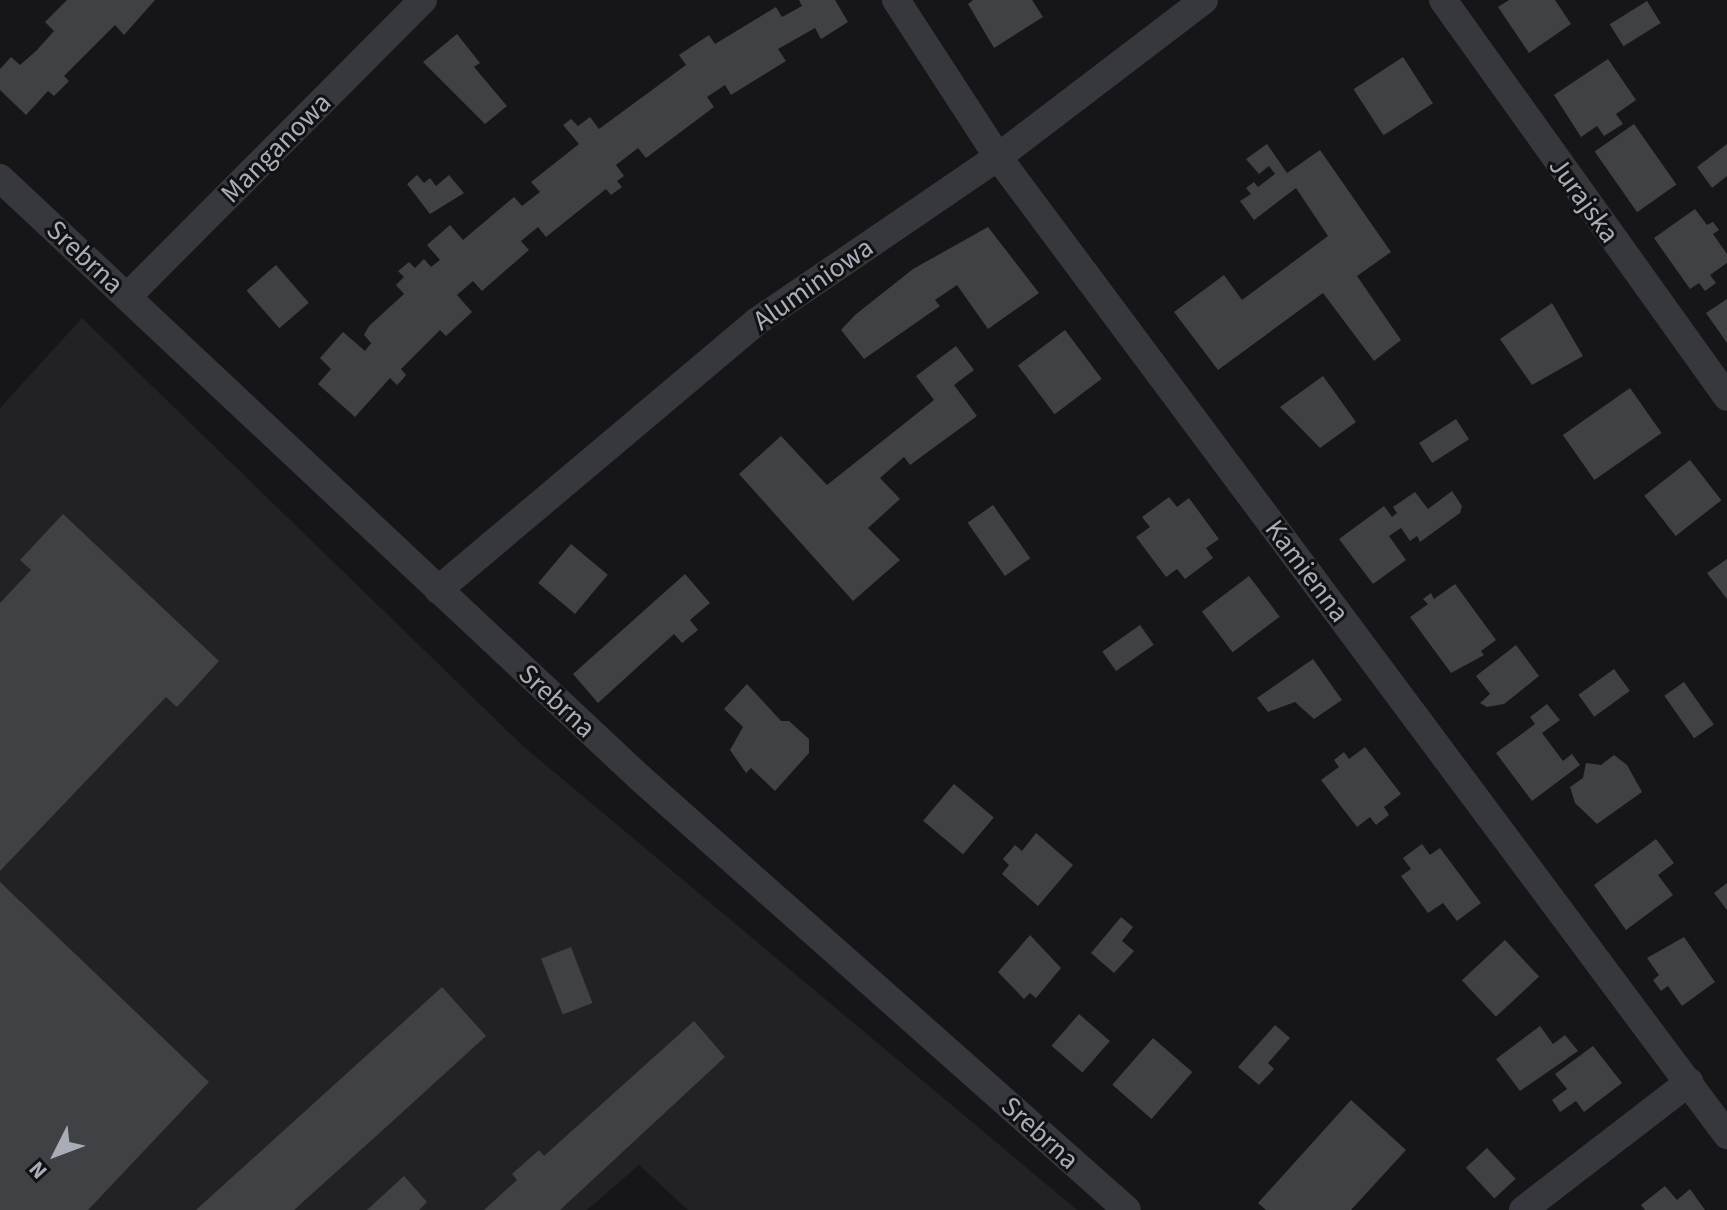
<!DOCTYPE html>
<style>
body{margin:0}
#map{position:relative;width:1727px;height:1210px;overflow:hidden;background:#161618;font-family:"Source Sans 3",sans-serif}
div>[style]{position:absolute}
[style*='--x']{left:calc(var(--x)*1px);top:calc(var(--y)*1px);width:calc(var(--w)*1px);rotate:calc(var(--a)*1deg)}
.built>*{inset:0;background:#222225}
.building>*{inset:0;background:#404145;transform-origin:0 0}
.minor>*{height:28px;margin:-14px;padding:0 14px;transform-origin:14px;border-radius:14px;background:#37383d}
span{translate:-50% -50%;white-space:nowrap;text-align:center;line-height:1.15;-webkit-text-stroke:6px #111113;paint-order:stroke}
.street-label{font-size:28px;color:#a8adb8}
.north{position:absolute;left:16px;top:1114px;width:80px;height:80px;-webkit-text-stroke:6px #111113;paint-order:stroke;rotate:228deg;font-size:22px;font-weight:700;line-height:32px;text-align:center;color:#a8adb8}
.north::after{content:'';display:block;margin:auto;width:28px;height:36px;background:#a8adb8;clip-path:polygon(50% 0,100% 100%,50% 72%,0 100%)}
</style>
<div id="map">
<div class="built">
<i style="clip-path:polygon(82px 318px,523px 746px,1077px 1210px,688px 1210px,639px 1165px,587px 1210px,0 1210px,0 408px)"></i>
</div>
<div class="building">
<i style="clip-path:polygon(67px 0,155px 0,124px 35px,115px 25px,64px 76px,69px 81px,54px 96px,48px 91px,26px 115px,0 90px,0 69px,11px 57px,20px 65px,37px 50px,54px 31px,45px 22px)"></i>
<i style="clip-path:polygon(799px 0,835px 0,848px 22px,821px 39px,815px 28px,778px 49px,786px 61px,731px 95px,725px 85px,707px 97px,714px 107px,646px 158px,638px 148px,616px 165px,624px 176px,617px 181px,622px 187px,611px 195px,606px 189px,546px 237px,538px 227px,521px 241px,529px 250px,482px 291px,473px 281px,457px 295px,472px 312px,446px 336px,440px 330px,401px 369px,406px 375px,402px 380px,397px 385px,390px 378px,355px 417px,318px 384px,331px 369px,320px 358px,343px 332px,365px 351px,371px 343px,364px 335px,369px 326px,404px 294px,396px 285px,404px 277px,398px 271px,409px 262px,415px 268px,424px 259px,431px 267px,440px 260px,427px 245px,450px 225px,463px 240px,514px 197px,522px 206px,540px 192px,531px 182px,579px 144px,563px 125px,571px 119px,578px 126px,590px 117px,599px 129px,686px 65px,679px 55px,709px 35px,715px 44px,776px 7px,782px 17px,802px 6px)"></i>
<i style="clip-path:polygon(973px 0,1032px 0,1043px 17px,994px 48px,968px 4px)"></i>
<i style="clip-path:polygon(1509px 0,1555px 0,1571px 24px,1529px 53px,1498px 7px)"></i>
<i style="left:1647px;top:1px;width:26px;height:44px;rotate:58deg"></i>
<i style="clip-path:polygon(457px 34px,480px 63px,474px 67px,507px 106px,485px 124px,423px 62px)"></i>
<i style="left:1403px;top:57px;width:55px;height:59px;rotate:57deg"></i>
<i style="clip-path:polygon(1608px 59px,1636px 100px,1616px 114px,1623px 124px,1604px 136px,1597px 126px,1581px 137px,1554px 95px)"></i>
<i style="left:1634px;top:124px;width:74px;height:48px;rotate:55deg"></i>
<i style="clip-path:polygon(1267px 144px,1287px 173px,1320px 150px,1391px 252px,1357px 276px,1401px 340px,1374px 361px,1323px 293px,1218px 370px,1174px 312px,1224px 275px,1242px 300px,1328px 236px,1296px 188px,1254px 220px,1240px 201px,1251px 194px,1246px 188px,1254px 182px,1258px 187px,1275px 174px,1269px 166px,1259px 174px,1246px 159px)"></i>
<i style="clip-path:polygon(1727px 144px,1727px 176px,1712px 188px,1697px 167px)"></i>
<i style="clip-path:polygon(417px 175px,424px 183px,430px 178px,436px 186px,449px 175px,464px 193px,430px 214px,407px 184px)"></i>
<i style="clip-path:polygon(1695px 209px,1707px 225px,1713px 222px,1719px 230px,1713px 234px,1727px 254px,1727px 263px,1710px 275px,1716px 283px,1705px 291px,1699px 283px,1690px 289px,1654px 238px)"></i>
<i style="clip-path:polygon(988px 227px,1039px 293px,988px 329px,957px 285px,935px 300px,940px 306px,864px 359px,841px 330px,855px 315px,913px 269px)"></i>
<i style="left:276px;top:265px;width:50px;height:39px;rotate:49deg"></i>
<i style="clip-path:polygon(1727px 299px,1727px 343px,1706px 313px)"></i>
<i style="clip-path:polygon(1552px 303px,1583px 356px,1532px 385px,1500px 339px)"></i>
<i style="left:1065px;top:330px;width:61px;height:59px;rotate:53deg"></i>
<i style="clip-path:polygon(956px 346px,974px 370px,954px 385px,977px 416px,910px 465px,904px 457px,880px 478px,900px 499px,868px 528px,900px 560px,853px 601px,739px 474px,781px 436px,827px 485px,934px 400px,916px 376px)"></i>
<i style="clip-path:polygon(1323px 376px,1356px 422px,1320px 448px,1280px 407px)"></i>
<i style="left:1630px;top:388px;width:55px;height:82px;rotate:55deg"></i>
<i style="left:1456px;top:419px;width:24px;height:44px;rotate:57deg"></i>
<i style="left:1690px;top:460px;width:51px;height:58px;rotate:52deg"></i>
<i style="clip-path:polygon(1452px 491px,1462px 506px,1460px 513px,1420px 542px,1417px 536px,1410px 541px,1401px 528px,1389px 536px,1406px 560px,1373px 584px,1339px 539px,1384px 506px,1392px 517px,1397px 513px,1393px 507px,1415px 492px,1428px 509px)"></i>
<i style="clip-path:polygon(1169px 497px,1177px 507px,1189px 498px,1219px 539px,1206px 548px,1213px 558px,1185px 579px,1177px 569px,1166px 577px,1136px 537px,1150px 527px,1142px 517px)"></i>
<i style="left:993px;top:505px;width:65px;height:31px;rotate:55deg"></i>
<i style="clip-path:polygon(63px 514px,219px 661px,177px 707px,166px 697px,0 871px,0 603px,31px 570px,20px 560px)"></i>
<i style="left:571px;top:544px;width:48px;height:51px;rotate:40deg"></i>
<i style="clip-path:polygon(1727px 559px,1727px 599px,1707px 573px)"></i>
<i style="clip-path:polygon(685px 574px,710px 603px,690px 620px,698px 630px,682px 643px,674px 634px,598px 703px,573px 674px)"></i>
<i style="left:1249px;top:576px;width:51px;height:59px;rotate:53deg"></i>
<i style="clip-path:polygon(1455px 584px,1496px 640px,1481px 651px,1484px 655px,1451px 673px,1410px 617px,1428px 604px,1423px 599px,1431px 593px,1434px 599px)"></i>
<i style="left:1140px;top:625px;width:24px;height:46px;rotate:55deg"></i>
<i style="clip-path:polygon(1516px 645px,1539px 676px,1504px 704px,1487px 707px,1480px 703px,1490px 694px,1476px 676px)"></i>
<i style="clip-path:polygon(1313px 659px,1342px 700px,1314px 719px,1295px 702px,1268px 712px,1257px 698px)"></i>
<i style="left:1614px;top:669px;width:27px;height:44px;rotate:54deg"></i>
<i style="left:1684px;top:682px;width:52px;height:24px;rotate:55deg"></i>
<i style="clip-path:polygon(747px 684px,781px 721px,789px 721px,809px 739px,809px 753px,775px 791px,751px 768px,746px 773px,730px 750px,743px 727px,724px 709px)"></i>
<i style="clip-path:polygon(1547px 704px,1560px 720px,1542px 733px,1563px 761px,1572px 754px,1580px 765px,1532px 801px,1496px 753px,1535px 724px,1530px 717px)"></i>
<i style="clip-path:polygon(1365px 747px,1401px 794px,1384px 807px,1389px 815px,1376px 825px,1370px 817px,1357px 827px,1321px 780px,1339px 767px,1334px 760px,1344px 752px,1349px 759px)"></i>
<i style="clip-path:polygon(1614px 755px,1627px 765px,1642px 792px,1597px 824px,1575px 803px,1570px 787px,1583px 778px,1586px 763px,1601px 765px)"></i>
<i style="left:954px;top:784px;width:52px;height:48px;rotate:40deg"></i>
<i style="clip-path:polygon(1036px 833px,1073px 865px,1038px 906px,1002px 874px,1009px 865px,1003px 859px,1015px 845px,1022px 851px)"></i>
<i style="clip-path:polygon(1656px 839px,1674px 863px,1658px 875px,1673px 895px,1626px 930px,1594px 885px)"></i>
<i style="clip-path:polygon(1422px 844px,1430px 855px,1440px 848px,1481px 903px,1457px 921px,1443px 903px,1428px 913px,1401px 876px,1411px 869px,1403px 858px)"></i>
<i style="clip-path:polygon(0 882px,209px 1082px,88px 1210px,0 1210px)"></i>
<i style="clip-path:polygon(1727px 883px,1727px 910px,1714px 893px)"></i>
<i style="clip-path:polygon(1121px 917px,1133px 927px,1122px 941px,1134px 951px,1114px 973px,1091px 953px)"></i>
<i style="clip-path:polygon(1030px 935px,1061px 968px,1036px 998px,1030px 993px,1024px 999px,998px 972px)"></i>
<i style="clip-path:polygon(1684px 937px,1715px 982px,1682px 1006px,1668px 986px,1661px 991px,1653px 980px,1659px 975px,1647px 958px)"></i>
<i style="left:1505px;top:940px;width:50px;height:59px;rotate:47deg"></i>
<i style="left:571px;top:947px;width:60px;height:32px;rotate:69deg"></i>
<i style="clip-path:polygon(442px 987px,486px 1036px,395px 1119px,294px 1210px,196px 1210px)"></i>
<i style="left:1079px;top:1014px;width:41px;height:42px;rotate:41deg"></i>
<i style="clip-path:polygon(694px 1021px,725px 1057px,560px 1210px,484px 1210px,517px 1180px,512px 1174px,539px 1150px,544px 1156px)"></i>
<i style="clip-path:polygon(1275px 1025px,1290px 1038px,1268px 1063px,1274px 1069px,1259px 1085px,1238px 1067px)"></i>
<i style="clip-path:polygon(1540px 1026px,1553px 1044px,1565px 1035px,1578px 1051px,1520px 1091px,1496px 1059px)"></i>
<i style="left:1153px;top:1038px;width:52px;height:62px;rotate:41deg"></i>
<i style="clip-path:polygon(1593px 1046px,1622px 1083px,1584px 1112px,1576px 1101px,1560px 1112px,1552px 1100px,1567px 1089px,1555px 1074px)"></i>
<i style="clip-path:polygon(1351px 1100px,1406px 1150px,1351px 1210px,1266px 1210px,1258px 1203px)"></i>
<i style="left:1487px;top:1148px;width:42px;height:29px;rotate:47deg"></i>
<i style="clip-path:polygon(404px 1176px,427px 1202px,419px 1210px,367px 1210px)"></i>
<i style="clip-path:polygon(1665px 1186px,1677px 1200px,1690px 1189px,1705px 1210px,1645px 1210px,1641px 1205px)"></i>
</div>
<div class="minor">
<i style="--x:896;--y:0;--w:187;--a:57"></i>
<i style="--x:998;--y:157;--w:1220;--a:53.3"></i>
<i style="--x:1443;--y:0;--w:488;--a:54.4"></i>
<i style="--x:0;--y:178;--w:876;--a:43.15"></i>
<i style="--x:639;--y:777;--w:652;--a:41.58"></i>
<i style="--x:128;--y:296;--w:418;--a:-45.1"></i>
<i style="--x:438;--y:590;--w:416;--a:-40.1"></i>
<i style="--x:756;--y:322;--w:293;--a:-34.3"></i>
<i style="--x:998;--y:157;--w:259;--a:-37.3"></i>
<i style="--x:1523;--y:1210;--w:210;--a:-37.6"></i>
</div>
<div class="street-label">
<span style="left:276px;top:148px;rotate:-45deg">Manganowa</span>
<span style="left:1584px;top:200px;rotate:54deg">Jurajska</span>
<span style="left:85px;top:257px;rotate:43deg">Srebrna</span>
<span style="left:813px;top:284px;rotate:-35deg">Aluminiowa</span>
<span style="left:1307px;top:571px;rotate:53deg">Kamienna</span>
<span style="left:557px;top:701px;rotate:43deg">Srebrna</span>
<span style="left:1040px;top:1133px;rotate:42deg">Srebrna</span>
</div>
<div class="north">N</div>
</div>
